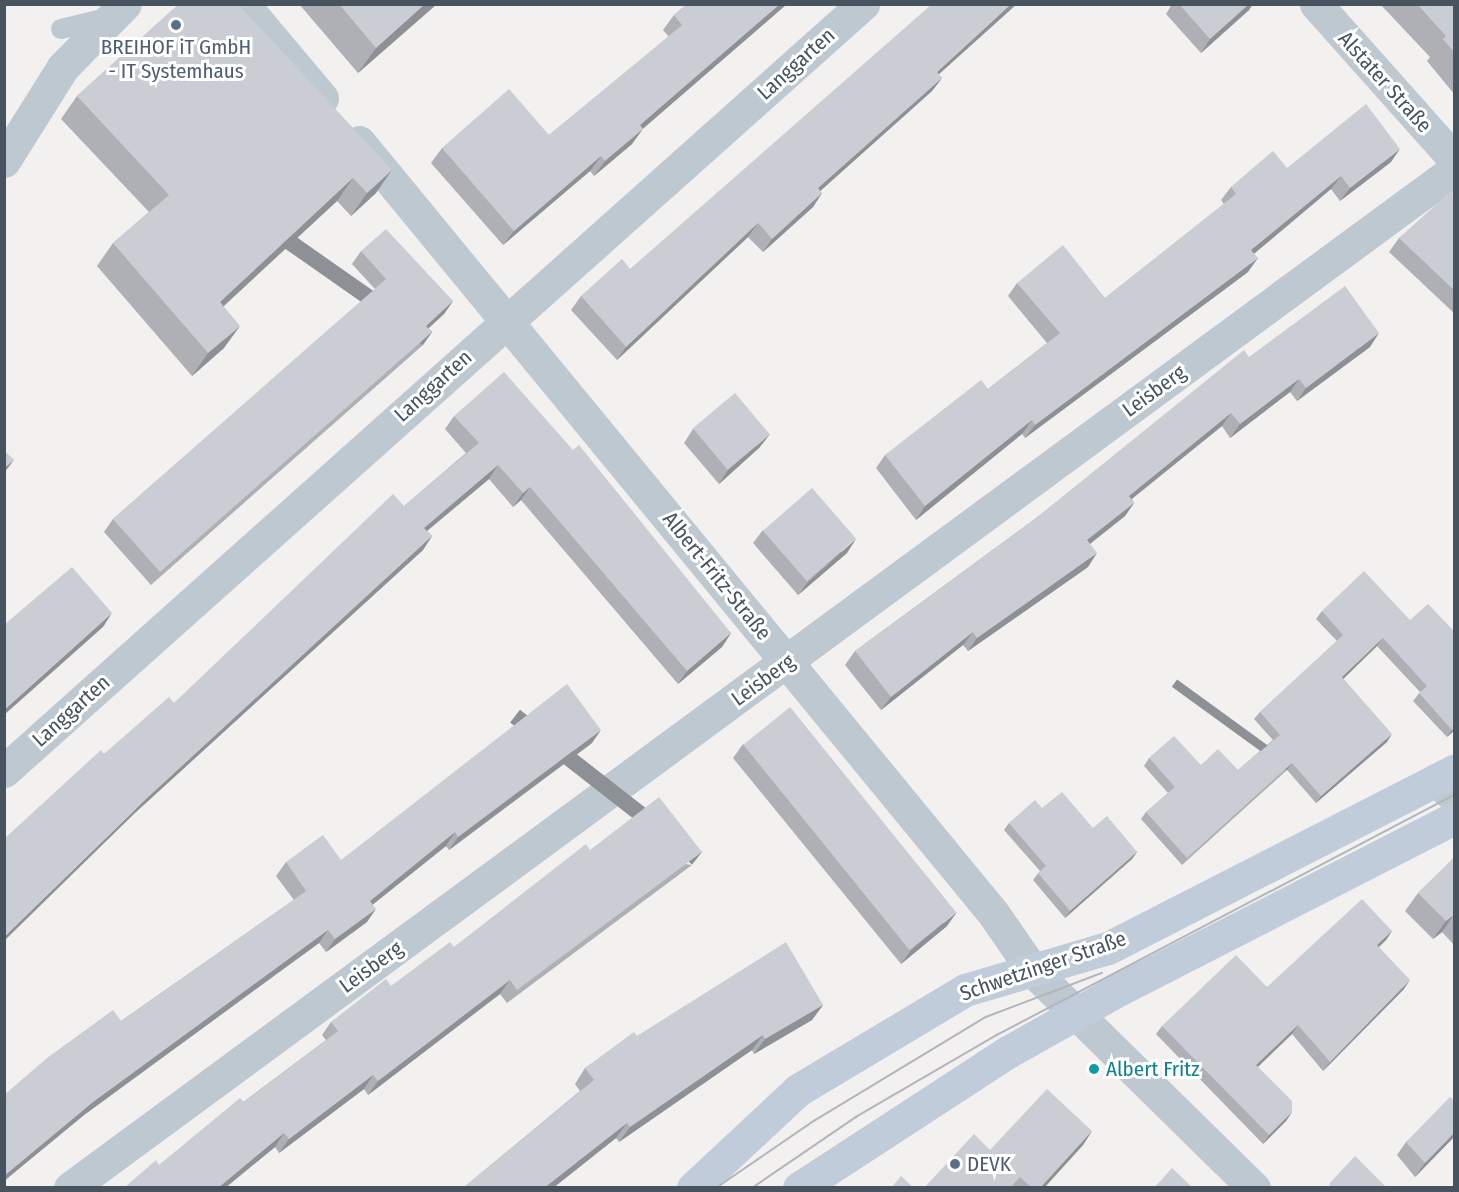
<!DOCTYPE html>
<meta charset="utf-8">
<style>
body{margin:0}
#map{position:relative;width:1459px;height:1192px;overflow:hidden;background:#f3f0f0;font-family:"Fira Sans Condensed",sans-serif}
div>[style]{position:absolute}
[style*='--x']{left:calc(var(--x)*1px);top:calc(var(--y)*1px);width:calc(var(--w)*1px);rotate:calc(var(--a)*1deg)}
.lane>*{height:20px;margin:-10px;padding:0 10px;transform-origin:10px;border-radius:10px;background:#bdc8d1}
.street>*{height:33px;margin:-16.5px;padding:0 16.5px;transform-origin:16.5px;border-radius:16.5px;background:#bdc8d1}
.secondary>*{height:33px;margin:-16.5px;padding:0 16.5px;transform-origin:16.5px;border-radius:16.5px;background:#c0ccd9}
.tram>*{height:1.5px;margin:-0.75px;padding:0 0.75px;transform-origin:0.75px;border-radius:0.75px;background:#b2b6bc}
.wall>*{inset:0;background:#aeb0b5}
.shaded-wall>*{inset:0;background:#8d9094;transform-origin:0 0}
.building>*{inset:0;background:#cacdd3;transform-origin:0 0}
.dots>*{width:16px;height:16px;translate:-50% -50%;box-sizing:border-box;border:3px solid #fff;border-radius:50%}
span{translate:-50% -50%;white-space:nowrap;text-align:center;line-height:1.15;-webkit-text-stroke:6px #fff;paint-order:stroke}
.service-label{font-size:21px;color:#4e5e75}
.left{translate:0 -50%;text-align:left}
.street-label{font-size:21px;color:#475460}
.culture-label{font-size:21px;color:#0d838f}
.frame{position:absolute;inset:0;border:6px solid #475460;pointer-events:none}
</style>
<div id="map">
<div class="lane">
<i style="--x:61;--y:29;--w:46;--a:-13.7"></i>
</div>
<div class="street">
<i style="--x:243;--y:4;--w:123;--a:50"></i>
<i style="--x:1316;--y:4;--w:208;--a:48.3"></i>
<i style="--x:359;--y:142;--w:998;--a:50.57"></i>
<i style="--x:993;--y:913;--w:70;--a:55.4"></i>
<i style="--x:1033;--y:971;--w:310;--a:44.5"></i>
<i style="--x:4;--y:161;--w:111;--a:-57.9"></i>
<i style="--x:63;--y:67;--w:88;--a:-45.5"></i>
<i style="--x:4;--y:771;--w:1152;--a:-41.76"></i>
<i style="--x:1436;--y:780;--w:24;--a:42"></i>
<i style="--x:70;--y:1188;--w:1718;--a:-36.34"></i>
</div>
<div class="secondary">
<i style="--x:693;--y:1188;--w:144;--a:-43"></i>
<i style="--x:798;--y:1090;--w:195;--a:-30.9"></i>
<i style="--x:965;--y:990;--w:149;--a:-16.4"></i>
<i style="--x:1108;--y:948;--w:389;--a:-27.1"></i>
<i style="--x:799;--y:1188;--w:249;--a:-33.1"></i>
<i style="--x:1008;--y:1052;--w:129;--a:-29.4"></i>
<i style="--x:1120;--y:989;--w:375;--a:-27.1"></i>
</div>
<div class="tram">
<i style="--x:716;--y:1188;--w:119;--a:-34.4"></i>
<i style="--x:814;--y:1121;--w:201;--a:-31.2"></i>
<i style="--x:986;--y:1017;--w:124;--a:-20.8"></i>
<i style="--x:752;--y:1188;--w:126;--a:-34.3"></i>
<i style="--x:856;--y:1117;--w:163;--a:-30.2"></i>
<i style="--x:997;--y:1035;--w:516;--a:-27.71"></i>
</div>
<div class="wall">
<i style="clip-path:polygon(179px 4px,376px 193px,351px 216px,337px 201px,224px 306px,224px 348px,192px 376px,97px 266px,113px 243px,149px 212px,61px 119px,77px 96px)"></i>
<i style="clip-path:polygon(299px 4px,437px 4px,358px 73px)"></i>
<i style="clip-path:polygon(687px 4px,787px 4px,642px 129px,632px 144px,594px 176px,590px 171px,503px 245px,431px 163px,442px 148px,549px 135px,669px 37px,663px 30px,674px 15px)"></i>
<i style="clip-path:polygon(1172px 4px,1253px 4px,1249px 10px,1201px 53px,1166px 14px)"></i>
<i style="clip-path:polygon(1380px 4px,1455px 4px,1455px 95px,1427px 61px,1430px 57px)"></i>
<i style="clip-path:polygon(939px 75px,942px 78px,932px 91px,820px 191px,822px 193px,813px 207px,763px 252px,748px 237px,617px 360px,571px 310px,581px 296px,630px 269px)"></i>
<i style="clip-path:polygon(1391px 162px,1340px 201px,1331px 189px,1254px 253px,1248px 272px,1025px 438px,1022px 434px,916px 520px,876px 468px,885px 455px,988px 389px,1047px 343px,1008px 296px,1017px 283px,1105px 298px,1224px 204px,1221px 200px,1231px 187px,1287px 168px)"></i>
<i style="clip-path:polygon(1455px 196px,1455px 314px,1389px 252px,1399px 238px)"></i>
<i style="clip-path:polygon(361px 251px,453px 301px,444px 314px,428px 328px,432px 332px,423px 345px,151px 585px,104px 532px,113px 519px,375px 289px,352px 264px)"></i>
<i style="clip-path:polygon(1370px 347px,1297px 401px,1290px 392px,1230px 438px,1222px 426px,1132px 499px,1134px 503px,1125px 516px,1090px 544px,1088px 567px,968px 651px,963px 645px,881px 710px,845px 665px,855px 651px,1036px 518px,1249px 357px)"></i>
<i style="clip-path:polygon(454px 416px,731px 633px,722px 647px,678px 684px,521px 500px,513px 507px,489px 479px,427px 531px,432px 536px,423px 550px,136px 812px,104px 754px,174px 703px,466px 453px,445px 429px)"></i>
<i style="clip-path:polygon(693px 429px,760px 447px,719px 484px,684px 443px)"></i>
<i style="clip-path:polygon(763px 530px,847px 553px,798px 595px,753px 543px)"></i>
<i style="clip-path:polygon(1322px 611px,1410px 620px,1455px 632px,1455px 730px,1447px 737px,1413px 701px,1420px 692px,1377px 646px,1343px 679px,1387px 742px,1316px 803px,1287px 770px,1182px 865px,1141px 819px,1146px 812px,1168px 793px,1144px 766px,1149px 758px,1238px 770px,1273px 740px,1254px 719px,1260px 712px,1337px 641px,1316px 619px)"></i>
<i style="clip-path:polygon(592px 743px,449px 850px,446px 846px,373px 904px,367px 922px,326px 952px,319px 943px,84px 1115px,4px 1181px,4px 1095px,121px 1021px,294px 900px,276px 876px,286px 862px,341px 860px)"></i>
<i style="clip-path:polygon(743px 744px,947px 926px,901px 964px,733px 758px)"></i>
<i style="clip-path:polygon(1042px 808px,1093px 828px,1137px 852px,1132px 859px,1065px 918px,1033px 880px,1040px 871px,1004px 830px,1009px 823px)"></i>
<i style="clip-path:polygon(590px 850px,692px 865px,507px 1003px,500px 994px,368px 1095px,364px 1089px,279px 1153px,275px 1147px,225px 1188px,124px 1188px,159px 1165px,326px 1040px,322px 1035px,331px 1022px,391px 986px,454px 947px)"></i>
<i style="clip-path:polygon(1455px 857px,1455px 946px,1442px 932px,1433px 939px,1405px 911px,1418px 893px)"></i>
<i style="clip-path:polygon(1392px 931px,1386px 940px,1379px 947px,1404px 989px,1323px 1071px,1292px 1034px,1258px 1067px,1292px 1112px,1286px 1121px,1263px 1144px,1156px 1034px,1162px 1026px,1267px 987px)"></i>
<i style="clip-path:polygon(823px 1005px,812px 1020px,754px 1054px,752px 1050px,619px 1142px,616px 1138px,553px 1188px,463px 1188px,580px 1091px,575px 1084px,585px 1068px,637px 1036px)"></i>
<i style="clip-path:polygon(1455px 1101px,1455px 1136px,1415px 1177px,1397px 1155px,1406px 1142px)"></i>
<i style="clip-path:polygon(1092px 1131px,1083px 1145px,1044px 1188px,924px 1188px,990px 1150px)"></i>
</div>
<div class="shaded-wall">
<i style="clip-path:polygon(425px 4px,437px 4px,358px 73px,376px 48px)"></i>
<i style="clip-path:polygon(780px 4px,787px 4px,630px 140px,643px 129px,632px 144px,594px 176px,605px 161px,640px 125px)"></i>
<i style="clip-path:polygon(1011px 4px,1017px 4px,927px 85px,937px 72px)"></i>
<i style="clip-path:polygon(1249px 4px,1253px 4px,1249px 10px,1201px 53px,1210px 39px)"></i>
<i style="clip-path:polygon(942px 78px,932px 91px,808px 202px,818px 188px)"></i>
<i style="clip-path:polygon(1400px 149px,1391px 162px,1340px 201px,1350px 188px)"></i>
<i style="clip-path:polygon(601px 156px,590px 171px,503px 245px,514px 231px)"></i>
<i style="clip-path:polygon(392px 170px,376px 193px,351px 216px,367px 193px)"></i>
<i style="clip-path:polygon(1341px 176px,1331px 189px,1242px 264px,1251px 250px)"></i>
<i style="clip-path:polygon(353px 178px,337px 201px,204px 324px,220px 302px)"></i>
<i style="clip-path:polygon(822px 193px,813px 207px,763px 252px,772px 239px)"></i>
<i style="clip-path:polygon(758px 223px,748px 237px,617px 360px,626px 347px)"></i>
<i style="clip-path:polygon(1258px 258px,1248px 272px,1025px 438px,1035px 425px)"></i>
<i style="clip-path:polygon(453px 301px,444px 314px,417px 339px,426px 326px)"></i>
<i style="clip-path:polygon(240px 326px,224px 348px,192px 376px,208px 353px)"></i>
<i style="left:432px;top:332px;width:16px;height:363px;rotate:125deg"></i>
<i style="clip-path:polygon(1379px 333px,1370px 347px,1297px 401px,1306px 388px)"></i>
<i style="clip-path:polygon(1299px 379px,1290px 392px,1230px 438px,1240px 424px)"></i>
<i style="clip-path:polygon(1231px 413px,1222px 426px,1119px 509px,1129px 496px)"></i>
<i style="clip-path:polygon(1032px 420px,1022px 434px,916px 520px,925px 506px)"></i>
<i style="clip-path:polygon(770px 434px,760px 447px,719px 484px,728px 470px)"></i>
<i style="clip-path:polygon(14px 460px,4px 473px,4px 468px)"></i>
<i style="clip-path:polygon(498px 465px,489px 479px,415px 541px,424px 528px)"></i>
<i style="clip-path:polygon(530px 487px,521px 500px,513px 507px,523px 493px)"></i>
<i style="clip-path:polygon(1134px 503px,1125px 516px,1077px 554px,1087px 540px)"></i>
<i style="clip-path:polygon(432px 536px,423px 550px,136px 812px,4px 941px,4px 937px,146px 799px)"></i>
<i style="clip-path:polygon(856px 539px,847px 553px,798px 595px,808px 582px)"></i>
<i style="clip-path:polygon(1097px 553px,1088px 567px,968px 651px,977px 638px)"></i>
<i style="clip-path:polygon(112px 613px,103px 627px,4px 715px,4px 710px)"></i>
<i style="clip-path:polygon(973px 632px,963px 645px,881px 710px,891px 697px)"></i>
<i style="clip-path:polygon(731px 633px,722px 647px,678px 684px,687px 671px)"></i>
<i style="clip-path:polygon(1383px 638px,1377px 646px,1337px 685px,1342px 677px)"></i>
<i style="clip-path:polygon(1455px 728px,1455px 730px,1447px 737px,1452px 730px)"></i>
<i style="clip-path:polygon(601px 730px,592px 743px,449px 850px,458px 837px)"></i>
<i style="clip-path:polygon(1392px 734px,1387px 742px,1316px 803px,1321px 796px)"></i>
<i style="left:1292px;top:763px;width:9px;height:142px;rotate:126deg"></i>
<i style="clip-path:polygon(455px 832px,446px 846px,361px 914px,370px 901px)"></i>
<i style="left:702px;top:852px;width:16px;height:231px;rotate:128deg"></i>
<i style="clip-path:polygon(1137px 852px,1132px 859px,1065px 918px,1070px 911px)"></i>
<i style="clip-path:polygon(376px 909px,367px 922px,326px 952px,335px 939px)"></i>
<i style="clip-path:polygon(957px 912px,947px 926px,901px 964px,911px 950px)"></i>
<i style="clip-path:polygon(1454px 914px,1442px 932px,1433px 939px,1446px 921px)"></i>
<i style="clip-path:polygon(328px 930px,319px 943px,84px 1115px,4px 1181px,4px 1176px,93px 1102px)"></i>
<i style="clip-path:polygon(1392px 931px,1386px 940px,1371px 954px,1377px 945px)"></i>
<i style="clip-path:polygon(510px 980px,500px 994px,368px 1095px,378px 1081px)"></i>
<i style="clip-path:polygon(1410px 980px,1404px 989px,1323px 1071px,1330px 1062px)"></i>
<i style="clip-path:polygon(823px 1005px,812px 1020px,754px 1054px,765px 1039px)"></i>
<i style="clip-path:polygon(1298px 1025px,1292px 1034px,1250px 1074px,1256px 1065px)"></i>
<i style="clip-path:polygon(763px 1035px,752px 1050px,619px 1142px,630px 1127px)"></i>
<i style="clip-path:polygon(373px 1075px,364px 1089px,279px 1153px,289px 1139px)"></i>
<i style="clip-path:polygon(1292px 1112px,1286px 1121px,1263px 1144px,1269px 1135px)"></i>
<i style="clip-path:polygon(627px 1123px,616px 1138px,553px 1188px,544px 1188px)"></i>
<i style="clip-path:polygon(1092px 1131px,1083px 1145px,1044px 1188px,1040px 1188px)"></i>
<i style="clip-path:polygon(1455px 1132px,1455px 1136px,1415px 1177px,1425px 1163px)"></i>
<i style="clip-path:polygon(284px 1133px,275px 1147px,225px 1188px,218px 1188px)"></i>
</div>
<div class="building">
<i style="clip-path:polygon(179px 4px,238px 4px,392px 170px,367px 193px,353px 178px,220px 302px,240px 326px,208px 353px,113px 243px,169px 195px,77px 96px)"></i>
<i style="clip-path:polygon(339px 4px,425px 4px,376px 48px)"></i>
<i style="clip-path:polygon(687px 4px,780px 4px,640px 125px,643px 129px,605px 161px,601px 156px,514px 231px,442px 148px,509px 89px,549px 135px,682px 25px,674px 15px)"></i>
<i style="clip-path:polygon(932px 4px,1011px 4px,937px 72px,942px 78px,818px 188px,822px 193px,772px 239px,758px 223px,626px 347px,581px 296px,622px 259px,630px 269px)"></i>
<i style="clip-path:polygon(1179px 4px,1249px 4px,1210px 39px)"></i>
<i style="clip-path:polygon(1417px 4px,1455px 4px,1455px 53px,1443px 39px,1446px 36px)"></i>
<i style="clip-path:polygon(1366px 104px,1400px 149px,1350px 188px,1341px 176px,1251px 250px,1258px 258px,1035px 425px,1032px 420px,925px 506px,885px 455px,981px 380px,988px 389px,1060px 333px,1017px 283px,1063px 245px,1105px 298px,1236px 194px,1231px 187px,1273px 151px,1287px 168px)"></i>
<i style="clip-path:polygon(1451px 191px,1455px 196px,1455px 291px,1399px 238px)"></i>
<i style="clip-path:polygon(386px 229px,453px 301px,426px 326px,432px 332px,160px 572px,113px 519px,386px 279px,361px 251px)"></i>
<i style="clip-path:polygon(1345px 286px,1379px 333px,1306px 388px,1299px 379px,1240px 424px,1231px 413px,1129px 496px,1134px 503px,1087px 540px,1097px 553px,977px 638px,973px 632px,891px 697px,855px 651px,1036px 518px,1244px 350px,1249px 357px)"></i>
<i style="clip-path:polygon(504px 372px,573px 450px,579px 445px,731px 633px,687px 671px,530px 487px,523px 493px,498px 465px,424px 528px,432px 536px,146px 799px,4px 937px,4px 839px,101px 750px,104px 754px,169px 697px,174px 703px,393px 494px,404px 506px,479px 443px,454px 416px)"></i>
<i style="left:735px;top:393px;width:54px;height:55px;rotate:50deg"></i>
<i style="clip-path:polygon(4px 450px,14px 460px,4px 468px)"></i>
<i style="left:812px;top:488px;width:67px;height:65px;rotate:49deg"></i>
<i style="clip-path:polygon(72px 567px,112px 613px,4px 710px,4px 625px)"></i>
<i style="clip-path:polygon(1364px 571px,1410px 620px,1428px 604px,1455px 632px,1455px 728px,1452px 730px,1419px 693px,1427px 686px,1383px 638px,1342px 677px,1392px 734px,1321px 796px,1292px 763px,1187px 858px,1146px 812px,1175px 787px,1149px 758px,1174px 736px,1201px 765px,1218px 749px,1238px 770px,1280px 735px,1260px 712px,1343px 635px,1322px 611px)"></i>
<i style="clip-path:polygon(567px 684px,601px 730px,458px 837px,455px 832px,370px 901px,376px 909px,335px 939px,328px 930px,93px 1102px,4px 1176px,4px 1101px,7px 1099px,4px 1095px,47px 1058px,113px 1010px,121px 1021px,306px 891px,286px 862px,323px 835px,341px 860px)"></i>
<i style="left:790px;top:707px;width:264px;height:60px;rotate:51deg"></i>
<i style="clip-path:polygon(1062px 792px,1093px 828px,1107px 816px,1137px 852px,1070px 911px,1038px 873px,1046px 866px,1009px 823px,1035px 800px,1042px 808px)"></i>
<i style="clip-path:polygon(659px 797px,702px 852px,517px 990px,510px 980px,378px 1081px,373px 1075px,289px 1139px,284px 1133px,218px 1188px,124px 1188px,156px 1160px,159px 1165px,240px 1098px,244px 1102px,338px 1031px,331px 1022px,386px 979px,391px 986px,450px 942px,454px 947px,586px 844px,590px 850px)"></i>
<i style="clip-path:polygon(1455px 857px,1455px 914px,1446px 921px,1418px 893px)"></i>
<i style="clip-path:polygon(1362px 899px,1392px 931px,1377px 945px,1410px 980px,1330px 1062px,1298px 1025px,1256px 1065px,1292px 1101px,1292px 1112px,1269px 1135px,1162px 1026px,1236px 955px,1267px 987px)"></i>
<i style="clip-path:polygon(786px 942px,823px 1005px,765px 1039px,763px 1035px,630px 1127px,627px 1123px,544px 1188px,463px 1188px,594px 1080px,585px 1068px,634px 1032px,637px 1036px)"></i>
<i style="clip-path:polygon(1047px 1089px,1092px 1131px,1040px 1188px,1032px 1188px,1020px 1177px,1010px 1188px,924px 1188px,974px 1134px,990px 1150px)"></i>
<i style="clip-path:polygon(1450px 1097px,1455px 1101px,1455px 1132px,1425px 1163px,1406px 1142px)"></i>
<i style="clip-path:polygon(1355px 1156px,1387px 1188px,1332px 1188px,1329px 1184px)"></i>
<i style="clip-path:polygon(1172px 1168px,1193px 1188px,1154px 1188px)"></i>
<i style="clip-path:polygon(901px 1176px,914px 1188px,891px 1188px)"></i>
</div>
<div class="dots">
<i style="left:176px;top:25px;background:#5c6f8a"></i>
<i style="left:1094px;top:1069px;background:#0f9aa8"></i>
<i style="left:955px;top:1164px;background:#5c6f8a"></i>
</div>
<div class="service-label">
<span style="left:176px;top:59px">BREIHOF iT GmbH<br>- IT Systemhaus</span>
<span class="left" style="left:967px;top:1164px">DEVK</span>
</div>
<div class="street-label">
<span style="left:796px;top:64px;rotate:-42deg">Langgarten</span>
<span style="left:1385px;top:82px;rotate:48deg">Alstater Straße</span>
<span style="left:433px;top:386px;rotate:-42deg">Langgarten</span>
<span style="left:1154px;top:391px;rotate:-36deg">Leisberg</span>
<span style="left:717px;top:576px;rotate:51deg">Albert-Fritz-Straße</span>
<span style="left:763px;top:680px;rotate:-36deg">Leisberg</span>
<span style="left:71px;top:711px;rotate:-42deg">Langgarten</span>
<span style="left:1043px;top:966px;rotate:-19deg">Schwetzinger Straße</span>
<span style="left:371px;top:967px;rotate:-36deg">Leisberg</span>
</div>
<div class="culture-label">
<span class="left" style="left:1106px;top:1069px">Albert Fritz</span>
</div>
<div class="frame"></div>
</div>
